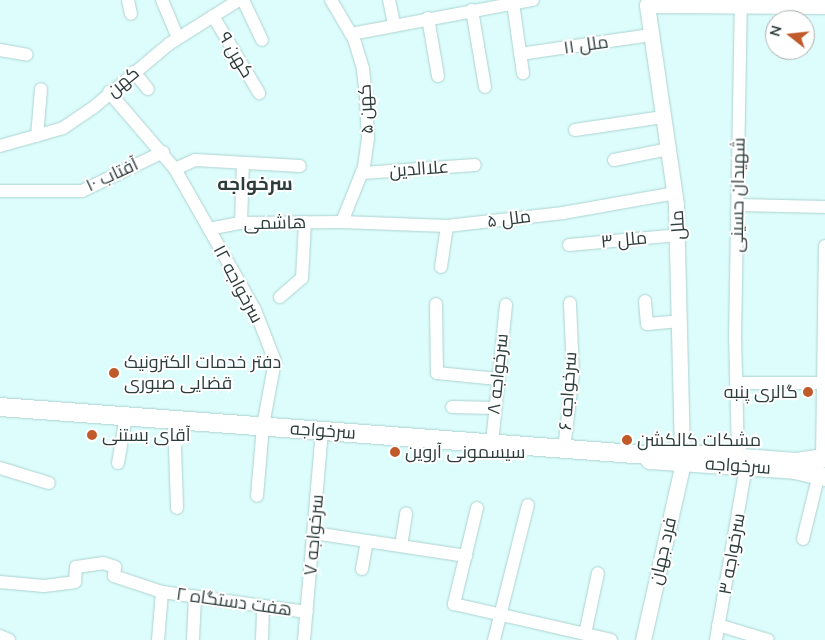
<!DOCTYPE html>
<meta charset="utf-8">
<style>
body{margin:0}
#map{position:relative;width:825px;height:640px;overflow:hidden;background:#ddfdfc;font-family:"Nunito Sans",Cairo,sans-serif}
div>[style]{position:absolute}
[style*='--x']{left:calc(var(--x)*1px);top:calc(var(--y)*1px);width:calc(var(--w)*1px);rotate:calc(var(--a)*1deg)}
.roads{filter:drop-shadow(0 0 1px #acd3d1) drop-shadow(0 0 1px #acd3d1)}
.minor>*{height:12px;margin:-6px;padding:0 6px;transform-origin:6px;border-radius:6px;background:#fff}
.tertiary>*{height:15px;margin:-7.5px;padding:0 7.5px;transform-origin:7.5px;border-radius:7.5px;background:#fff}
.secondary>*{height:18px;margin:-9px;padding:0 9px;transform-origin:9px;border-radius:9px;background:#fff}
.dots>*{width:14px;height:14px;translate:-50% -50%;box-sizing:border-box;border:2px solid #fff;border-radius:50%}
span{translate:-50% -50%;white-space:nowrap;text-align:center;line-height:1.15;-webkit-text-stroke:4px #fff;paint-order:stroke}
.street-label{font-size:18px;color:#2d3d3c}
.poi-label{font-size:18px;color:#2d3d3c}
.left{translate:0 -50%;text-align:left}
.right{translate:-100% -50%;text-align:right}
.neighbourhood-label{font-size:19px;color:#2d3d3c;font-weight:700}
.north{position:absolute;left:765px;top:10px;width:50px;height:50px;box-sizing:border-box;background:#fff;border:1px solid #abb1b1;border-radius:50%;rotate:286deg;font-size:14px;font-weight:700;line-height:20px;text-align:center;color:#2d3d3c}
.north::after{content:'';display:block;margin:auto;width:18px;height:22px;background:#c05a2b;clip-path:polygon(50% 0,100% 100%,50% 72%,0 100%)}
</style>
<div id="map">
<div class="roads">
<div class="minor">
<i style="--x:128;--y:0;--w:14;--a:78"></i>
<i style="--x:162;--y:0;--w:41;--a:67.2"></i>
<i style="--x:243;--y:0;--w:44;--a:64.6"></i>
<i style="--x:331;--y:0;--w:45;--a:59.5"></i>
<i style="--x:354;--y:39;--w:31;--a:73"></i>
<i style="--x:363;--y:69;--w:31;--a:84"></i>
<i style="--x:366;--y:100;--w:38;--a:87"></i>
<i style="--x:368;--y:138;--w:29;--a:98"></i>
<i style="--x:364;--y:167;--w:59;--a:111.8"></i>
<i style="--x:389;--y:0;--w:25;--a:78"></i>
<i style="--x:513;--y:3;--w:71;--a:81.9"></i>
<i style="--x:472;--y:10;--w:78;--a:80.4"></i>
<i style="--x:213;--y:16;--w:90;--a:59.1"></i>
<i style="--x:428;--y:18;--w:59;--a:80.2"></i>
<i style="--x:351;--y:34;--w:185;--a:-10.6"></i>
<i style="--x:0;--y:50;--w:27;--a:10"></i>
<i style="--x:520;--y:54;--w:132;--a:-8.3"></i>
<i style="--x:134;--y:72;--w:22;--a:51"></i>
<i style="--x:109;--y:92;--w:101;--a:49.4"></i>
<i style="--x:175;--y:169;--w:162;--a:60.4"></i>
<i style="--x:255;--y:310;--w:55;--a:68.6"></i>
<i style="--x:275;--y:361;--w:66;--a:100.5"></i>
<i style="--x:263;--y:426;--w:70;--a:94.9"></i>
<i style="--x:575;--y:130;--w:89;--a:-8.4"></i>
<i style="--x:37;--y:136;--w:47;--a:-85.1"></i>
<i style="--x:0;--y:146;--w:66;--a:-15.9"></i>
<i style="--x:63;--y:128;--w:37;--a:-34"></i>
<i style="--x:94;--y:107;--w:98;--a:-40"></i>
<i style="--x:169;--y:44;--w:83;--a:-32.2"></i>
<i style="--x:614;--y:160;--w:55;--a:-11.5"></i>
<i style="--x:175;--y:169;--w:22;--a:-24"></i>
<i style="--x:195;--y:160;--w:105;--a:3.3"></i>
<i style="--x:363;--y:173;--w:112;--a:-4.1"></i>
<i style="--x:0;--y:191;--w:82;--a:0"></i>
<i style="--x:82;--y:191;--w:90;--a:-25.7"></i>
<i style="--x:739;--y:205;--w:86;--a:1.3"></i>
<i style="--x:241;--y:223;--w:60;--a:-88.1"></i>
<i style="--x:209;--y:229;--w:33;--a:-11"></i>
<i style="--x:241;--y:223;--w:101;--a:-0.6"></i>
<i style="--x:342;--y:222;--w:105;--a:2.2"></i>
<i style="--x:447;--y:226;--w:117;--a:-6.4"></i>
<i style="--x:563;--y:213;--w:114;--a:-10.1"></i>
<i style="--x:569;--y:245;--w:109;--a:-5.2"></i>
<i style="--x:441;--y:267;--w:41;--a:-81.7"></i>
<i style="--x:280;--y:297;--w:29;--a:-41"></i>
<i style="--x:302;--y:278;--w:56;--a:-86.9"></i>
<i style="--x:645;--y:301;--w:23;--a:85"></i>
<i style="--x:647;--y:324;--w:33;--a:-5"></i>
<i style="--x:436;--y:304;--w:69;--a:89.2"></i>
<i style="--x:437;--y:373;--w:61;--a:5.6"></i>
<i style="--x:738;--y:383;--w:87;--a:0"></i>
<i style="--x:452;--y:407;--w:42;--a:1.4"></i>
<i style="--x:174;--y:420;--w:88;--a:88"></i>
<i style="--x:492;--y:443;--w:139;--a:-84.2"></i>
<i style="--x:564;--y:449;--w:77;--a:-83.2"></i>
<i style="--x:573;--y:373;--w:70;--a:-92.5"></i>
<i style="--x:738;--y:457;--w:119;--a:-91.4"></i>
<i style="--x:735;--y:338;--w:331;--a:-89"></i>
<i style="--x:822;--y:459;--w:213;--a:-89.2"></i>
<i style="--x:118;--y:463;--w:48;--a:-80.3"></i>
<i style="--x:0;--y:468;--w:51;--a:17"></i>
<i style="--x:477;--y:508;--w:99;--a:103.5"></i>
<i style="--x:454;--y:604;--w:161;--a:12.9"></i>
<i style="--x:314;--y:533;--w:154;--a:8.6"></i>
<i style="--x:803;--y:539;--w:67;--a:-76.2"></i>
<i style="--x:401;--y:546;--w:33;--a:-81"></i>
<i style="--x:362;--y:569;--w:28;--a:-80"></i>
<i style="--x:0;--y:582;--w:44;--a:5.2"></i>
<i style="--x:44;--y:586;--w:31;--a:-7"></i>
<i style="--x:75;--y:582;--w:15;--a:-86"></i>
<i style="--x:76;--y:567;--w:27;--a:-8"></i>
<i style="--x:103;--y:563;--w:13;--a:18"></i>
<i style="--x:115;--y:567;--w:9;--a:96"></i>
<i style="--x:114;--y:576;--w:51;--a:18.4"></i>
<i style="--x:162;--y:592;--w:146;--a:7.9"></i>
<i style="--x:718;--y:625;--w:52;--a:16.7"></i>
<i style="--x:585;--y:634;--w:62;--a:-78"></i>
<i style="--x:0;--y:636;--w:10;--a:24"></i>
<i style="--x:158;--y:640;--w:48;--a:-85.2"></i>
<i style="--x:193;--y:640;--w:43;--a:-87.3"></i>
<i style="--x:262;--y:640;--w:34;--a:-88"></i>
<i style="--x:304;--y:640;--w:210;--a:-85.1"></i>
<i style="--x:494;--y:640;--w:139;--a:-75.9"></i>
<i style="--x:716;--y:640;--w:176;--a:-80.2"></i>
</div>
<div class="tertiary">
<i style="--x:682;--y:453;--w:249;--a:-91.4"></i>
<i style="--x:676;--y:204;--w:201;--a:-98.3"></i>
<i style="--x:647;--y:5;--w:178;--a:0.3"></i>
<i style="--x:643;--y:640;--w:182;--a:-77.3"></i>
</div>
<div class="secondary">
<i style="--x:0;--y:407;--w:649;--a:4.24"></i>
<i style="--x:825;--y:458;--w:29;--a:172"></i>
<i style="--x:796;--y:462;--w:145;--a:-175.7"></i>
<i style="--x:651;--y:451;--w:6;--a:135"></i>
<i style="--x:647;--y:455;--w:6;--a:59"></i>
<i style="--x:650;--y:460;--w:145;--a:3.9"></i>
<i style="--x:795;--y:470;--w:31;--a:13"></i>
</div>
</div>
<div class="dots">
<i style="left:114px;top:373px;background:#c05a2b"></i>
<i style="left:808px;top:392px;background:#c05a2b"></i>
<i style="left:92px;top:435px;background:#c05a2b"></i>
<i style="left:627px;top:440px;background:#c05a2b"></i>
<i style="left:395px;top:452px;background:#c05a2b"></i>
</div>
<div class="street-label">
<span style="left:586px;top:45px;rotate:-8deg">۱۱ ملل</span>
<span style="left:236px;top:55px;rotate:59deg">۹ کهن</span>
<span style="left:123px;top:82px;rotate:-40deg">کهن</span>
<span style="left:366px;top:109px;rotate:-93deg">۵ کهن</span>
<span style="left:419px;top:169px;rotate:-4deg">علاالدین</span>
<span style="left:112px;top:175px;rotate:-25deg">۱۰ آفتاب</span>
<span style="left:738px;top:195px;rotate:-89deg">شهیدان حسینی</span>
<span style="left:509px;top:219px;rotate:-7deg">ملل ۵</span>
<span style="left:275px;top:223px;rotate:-1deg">هاشمی</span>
<span style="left:678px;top:225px;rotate:-94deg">ملل</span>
<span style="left:624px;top:240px;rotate:-5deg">ملل ۳</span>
<span style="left:238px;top:284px;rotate:62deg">۱۲ سرخواجه</span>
<span style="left:498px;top:374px;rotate:-84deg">۸ سرخواجه</span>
<span style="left:568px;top:391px;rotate:-86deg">سرخواجه ۶</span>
<span style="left:323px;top:431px;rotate:4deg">سرخواجه</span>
<span style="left:738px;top:466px;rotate:4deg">سرخواجه</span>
<span style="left:314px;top:535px;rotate:-85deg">سرخواجه ۷</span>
<span style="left:663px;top:551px;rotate:-77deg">فرد جهان</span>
<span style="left:732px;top:554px;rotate:-80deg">سرخواجه ۳</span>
<span style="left:234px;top:602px;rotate:8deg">هفت دستگاه ۲</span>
</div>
<div class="poi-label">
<span class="left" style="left:124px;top:373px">دفتر خدمات الکترونیک<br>قضایی صبوری</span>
<span class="right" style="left:798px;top:392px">گالری پنبه</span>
<span class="left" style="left:102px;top:435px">آقای بستنی</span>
<span class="left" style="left:637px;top:440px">مشکات کالکشن</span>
<span class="left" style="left:405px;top:452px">سیسمونی آروین</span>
</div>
<div class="neighbourhood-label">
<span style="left:255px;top:185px">سرخواجه</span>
</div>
<div class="north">N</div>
</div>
